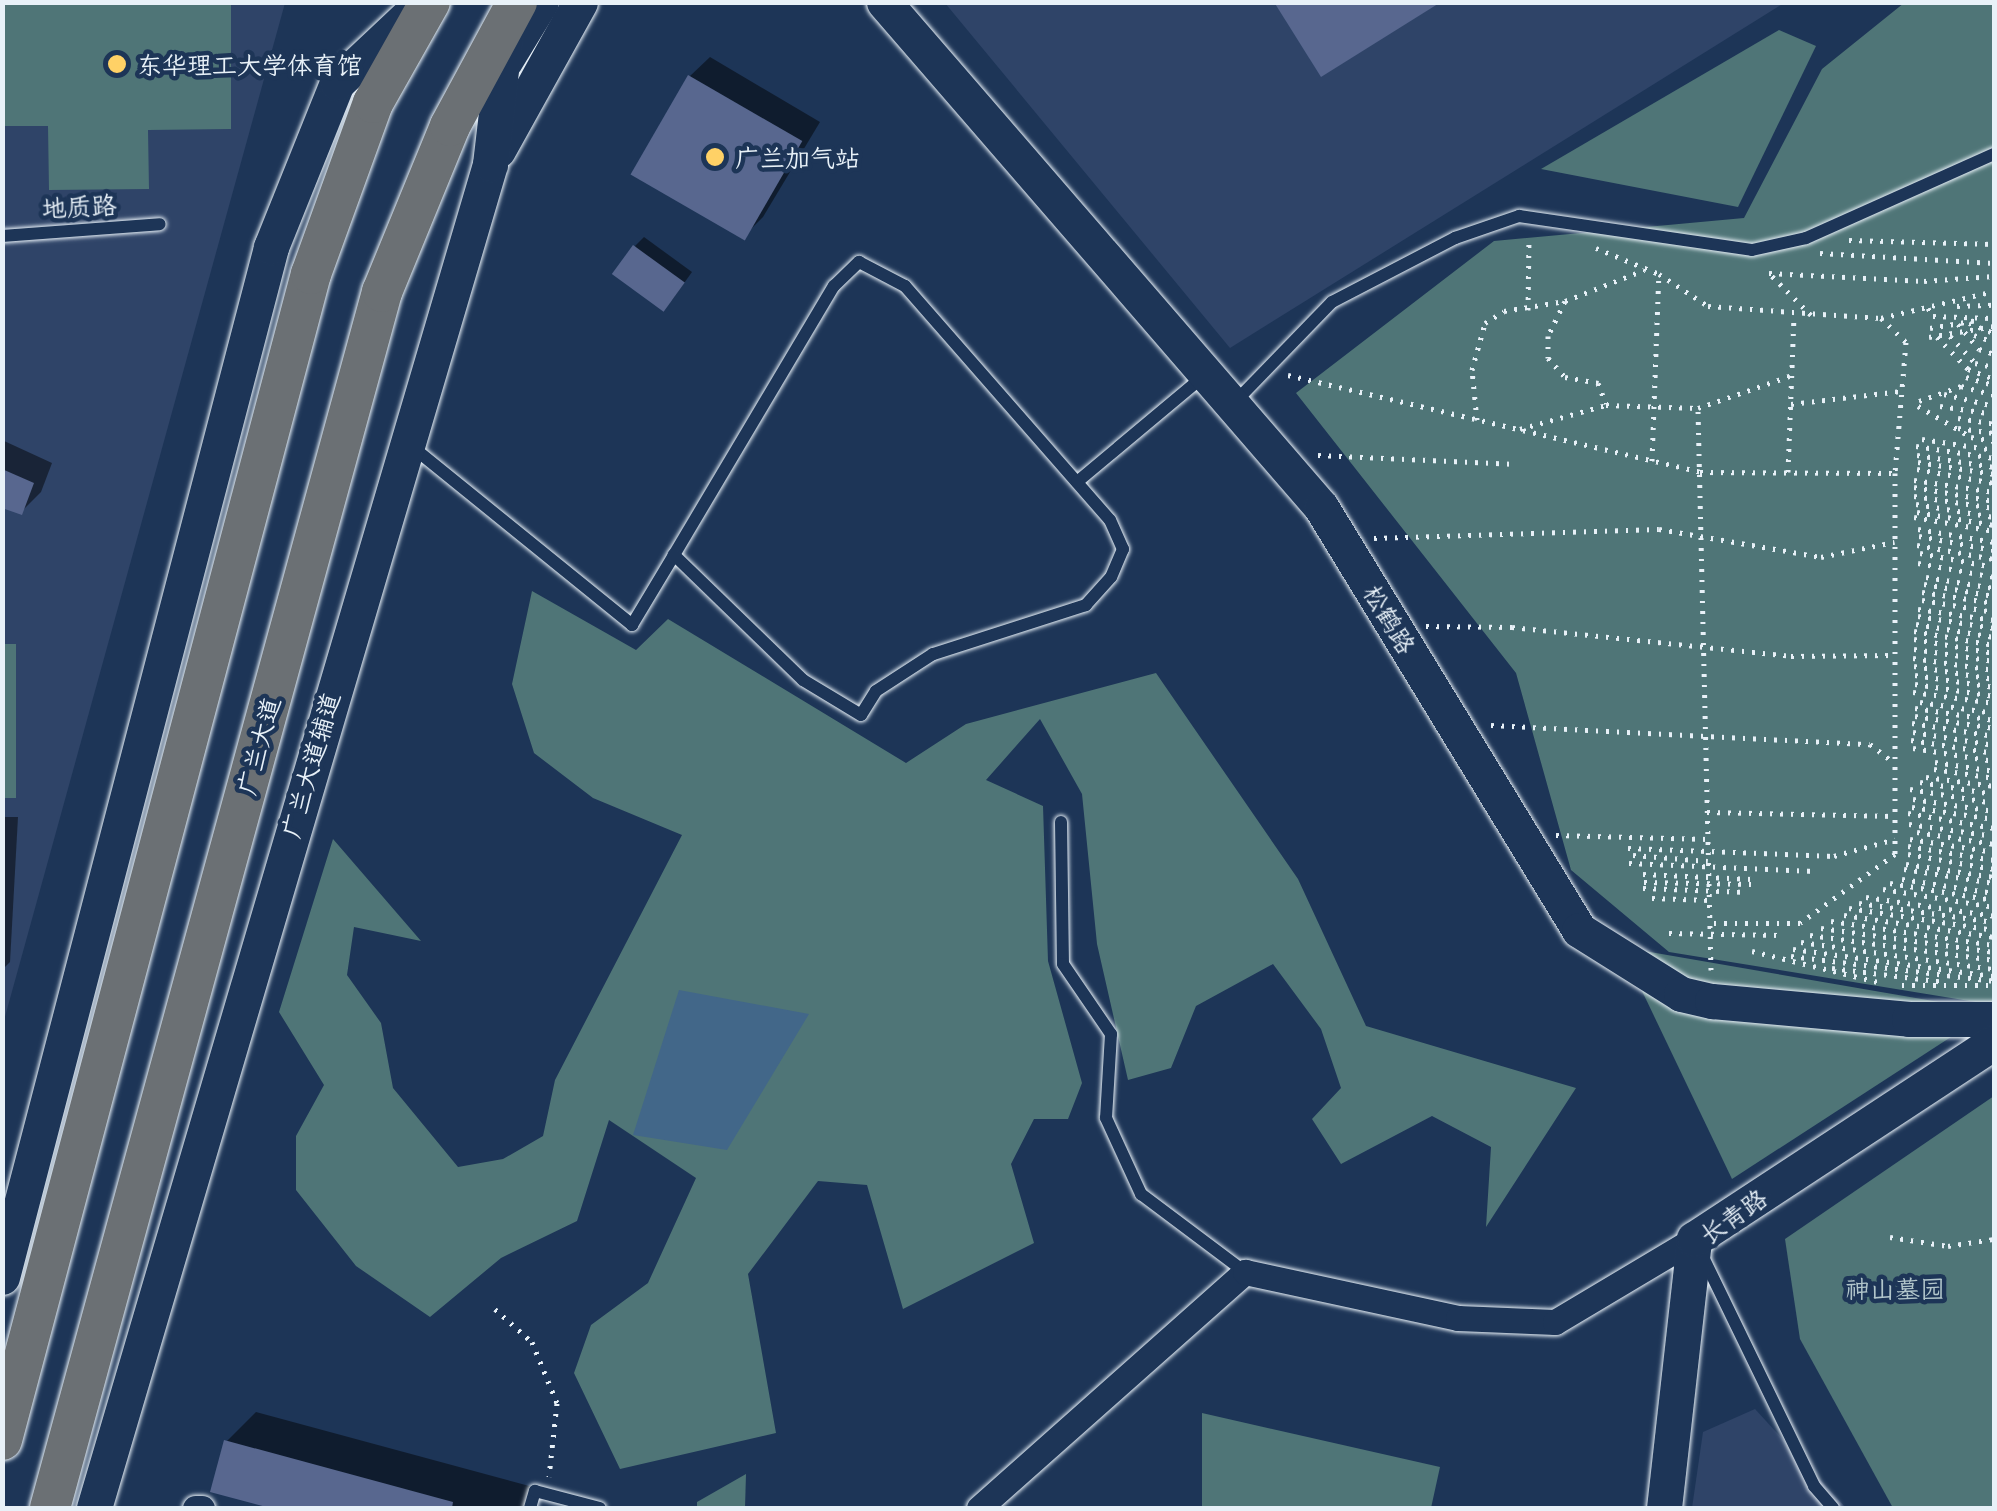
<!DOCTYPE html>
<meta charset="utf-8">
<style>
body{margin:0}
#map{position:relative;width:1997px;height:1511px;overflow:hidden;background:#1d3557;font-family:"Playpen Sans","LXGW WenKai TC",sans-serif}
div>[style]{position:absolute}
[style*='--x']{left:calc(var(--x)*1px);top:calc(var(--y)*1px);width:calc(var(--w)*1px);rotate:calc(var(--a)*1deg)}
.built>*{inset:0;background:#2f4468}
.green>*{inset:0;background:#4f7577;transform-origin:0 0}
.water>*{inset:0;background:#426789}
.shadow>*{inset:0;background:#0007}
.building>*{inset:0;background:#58678f;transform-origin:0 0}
.path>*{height:5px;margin-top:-2.5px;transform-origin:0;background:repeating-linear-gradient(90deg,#e8f1f8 0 2.5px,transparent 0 10.5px)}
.roads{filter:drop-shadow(0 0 2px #e8f1f8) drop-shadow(0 0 2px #e8f1f8)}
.lane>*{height:12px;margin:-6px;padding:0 6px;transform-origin:6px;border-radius:6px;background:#1d3557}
.street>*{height:25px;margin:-12.5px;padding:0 12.5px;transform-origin:12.5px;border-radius:12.5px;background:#1d3557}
.secondary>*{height:35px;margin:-17.5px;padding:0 17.5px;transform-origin:17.5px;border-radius:17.5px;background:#1d3557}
.primary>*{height:40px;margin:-20px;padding:0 20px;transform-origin:20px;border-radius:20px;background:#6b7074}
.dots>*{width:28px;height:28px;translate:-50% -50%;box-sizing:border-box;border:5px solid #1d3557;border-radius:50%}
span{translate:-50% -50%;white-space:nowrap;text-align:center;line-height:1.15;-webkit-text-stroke:9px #1d3557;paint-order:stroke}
.poi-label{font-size:25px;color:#e8f1f8}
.left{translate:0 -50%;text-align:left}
.street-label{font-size:25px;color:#e8f1f8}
.park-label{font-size:25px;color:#b2c6cb}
.frame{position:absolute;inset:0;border:5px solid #e8f1f8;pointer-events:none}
</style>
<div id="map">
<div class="built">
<i style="clip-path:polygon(3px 3px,285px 3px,3px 1024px)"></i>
<i style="clip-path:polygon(945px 3px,1784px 3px,1230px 348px)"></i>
<i style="clip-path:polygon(1755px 1409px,1846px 1508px,1692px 1508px,1703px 1432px)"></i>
</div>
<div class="green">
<i style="clip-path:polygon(2px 3px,231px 3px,231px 129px,148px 130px,149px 189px,49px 190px,48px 126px,3px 126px)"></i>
<i style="clip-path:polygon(1904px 3px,1994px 3px,1994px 1005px,1669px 952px,1571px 870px,1516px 673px,1296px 393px,1494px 241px,1744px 218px,1822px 69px)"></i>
<i style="clip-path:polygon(1779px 30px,1816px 46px,1738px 207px,1541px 169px)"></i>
<i style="clip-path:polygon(532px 591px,636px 650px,668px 619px,906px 763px,966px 724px,1156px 673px,1298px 879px,1366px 1026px,1576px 1088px,1486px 1227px,1491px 1147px,1432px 1116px,1341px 1164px,1312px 1119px,1341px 1088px,1321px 1029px,1273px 964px,1196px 1006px,1171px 1068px,1128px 1080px,1097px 944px,1082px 794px,1040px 719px,986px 780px,1043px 806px,1048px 961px,1082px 1083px,1068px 1119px,1034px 1119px,1011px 1164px,1034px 1243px,903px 1309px,867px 1185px,818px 1181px,748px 1274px,776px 1433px,620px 1469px,574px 1373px,591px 1325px,648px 1283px,696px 1178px,609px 1120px,577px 1221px,501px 1258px,430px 1317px,356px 1266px,296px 1190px,296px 1136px,324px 1085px,279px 1012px,333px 839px,421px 941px,354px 927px,347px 975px,381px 1023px,393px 1088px,458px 1167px,503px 1159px,543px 1136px,555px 1080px,682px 835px,593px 798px,534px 753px,512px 684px)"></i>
<i style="left:3px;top:644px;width:13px;height:154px"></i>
<i style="clip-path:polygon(1621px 947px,1991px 1011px,1732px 1179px)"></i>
<i style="clip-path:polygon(1994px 1096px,1994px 1508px,1893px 1508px,1800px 1339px,1785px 1239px)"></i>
<i style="clip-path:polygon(1202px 1413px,1440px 1467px,1431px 1508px,1202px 1508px)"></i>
<i style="clip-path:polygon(746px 1474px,745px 1508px,697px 1508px,697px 1502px)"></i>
</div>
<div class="water">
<i style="clip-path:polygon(679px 990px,809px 1014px,727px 1150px,633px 1135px)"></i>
</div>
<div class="shadow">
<i style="clip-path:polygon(710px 57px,820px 122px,763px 217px,744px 236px,690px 76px)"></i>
<i style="clip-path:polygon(644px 237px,692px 272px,672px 300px,635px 246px)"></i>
<i style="clip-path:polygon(2px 440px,52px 463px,41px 492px,21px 512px,2px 505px)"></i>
<i style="clip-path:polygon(2px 817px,18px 817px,10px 962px,2px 970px)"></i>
<i style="clip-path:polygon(256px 1412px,533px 1487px,527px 1508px,279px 1508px,213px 1490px,227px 1441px)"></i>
</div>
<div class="building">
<i style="clip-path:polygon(1274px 2px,1441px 2px,1321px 77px)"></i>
<i style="left:688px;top:75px;width:132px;height:115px;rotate:30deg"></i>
<i style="left:633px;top:245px;width:64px;height:36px;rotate:36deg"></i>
<i style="clip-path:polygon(2px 469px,34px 483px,22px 515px,2px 508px)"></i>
<i style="clip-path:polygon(224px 1440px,453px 1502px,452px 1508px,270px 1508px,210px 1492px)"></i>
</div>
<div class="path">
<i style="--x:1849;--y:240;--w:145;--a:1.6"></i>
<i style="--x:1596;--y:248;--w:68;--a:22.4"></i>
<i style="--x:1659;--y:274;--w:59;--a:33.1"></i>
<i style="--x:1708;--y:306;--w:173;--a:4"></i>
<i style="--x:1881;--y:318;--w:35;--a:44"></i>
<i style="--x:1906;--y:342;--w:131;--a:94.8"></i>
<i style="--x:1820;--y:253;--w:174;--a:3.3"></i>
<i style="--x:1565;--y:301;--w:39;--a:116"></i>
<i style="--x:1548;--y:336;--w:22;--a:90"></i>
<i style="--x:1548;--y:358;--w:25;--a:48"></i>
<i style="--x:1565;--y:377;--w:34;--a:10"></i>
<i style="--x:1598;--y:383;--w:22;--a:69"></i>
<i style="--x:1957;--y:306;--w:37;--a:-2"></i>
<i style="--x:1928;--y:308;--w:9;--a:58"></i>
<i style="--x:1933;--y:316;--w:58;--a:2"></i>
<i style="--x:1528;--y:310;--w:72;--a:-89.2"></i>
<i style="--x:1811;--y:315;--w:59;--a:-135"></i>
<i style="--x:1769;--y:273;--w:155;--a:3"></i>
<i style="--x:1924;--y:281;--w:70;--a:-4.1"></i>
<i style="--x:1881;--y:318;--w:116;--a:-13.4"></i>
<i style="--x:1969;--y:323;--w:27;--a:22"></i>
<i style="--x:1958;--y:324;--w:33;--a:50"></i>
<i style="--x:1979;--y:349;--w:16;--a:18"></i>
<i style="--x:1930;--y:328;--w:48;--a:-9.7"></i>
<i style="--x:1974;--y:335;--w:21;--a:19"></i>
<i style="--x:1950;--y:336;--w:37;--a:47"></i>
<i style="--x:1975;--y:363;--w:19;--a:12"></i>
<i style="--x:1929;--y:337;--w:66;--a:-9.6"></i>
<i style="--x:1937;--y:337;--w:45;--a:45.9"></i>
<i style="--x:1968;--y:369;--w:28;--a:21"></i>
<i style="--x:1288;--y:375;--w:423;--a:13.2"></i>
<i style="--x:1700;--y:472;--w:195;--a:0.3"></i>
<i style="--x:1895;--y:473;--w:381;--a:90"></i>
<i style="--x:1895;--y:854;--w:117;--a:144"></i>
<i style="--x:1800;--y:923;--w:90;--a:180"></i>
<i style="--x:1966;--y:377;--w:29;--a:16"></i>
<i style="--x:1944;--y:394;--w:51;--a:13.5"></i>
<i style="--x:1919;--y:401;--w:45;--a:-19.7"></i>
<i style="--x:1961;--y:386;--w:34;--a:15"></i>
<i style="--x:1791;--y:404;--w:111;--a:-6.7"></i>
<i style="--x:1918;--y:406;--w:61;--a:30.3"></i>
<i style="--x:1971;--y:437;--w:23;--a:10"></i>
<i style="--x:1940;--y:406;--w:55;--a:8.4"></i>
<i style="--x:1958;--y:418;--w:36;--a:9"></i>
<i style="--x:1477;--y:420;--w:50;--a:-95.7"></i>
<i style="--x:1472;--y:370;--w:49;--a:-74.5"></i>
<i style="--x:1485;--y:323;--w:22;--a:-32"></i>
<i style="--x:1504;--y:311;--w:62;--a:-9.3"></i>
<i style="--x:1565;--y:301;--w:85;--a:-21.4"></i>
<i style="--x:1958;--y:428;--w:36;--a:8"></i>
<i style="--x:1520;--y:429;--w:89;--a:-15.6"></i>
<i style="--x:1606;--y:405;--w:92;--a:1.9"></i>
<i style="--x:1922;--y:439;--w:73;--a:8.7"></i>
<i style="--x:1916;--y:446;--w:79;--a:8.7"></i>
<i style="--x:1318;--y:455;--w:199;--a:2.6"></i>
<i style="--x:1917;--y:455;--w:78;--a:8.9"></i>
<i style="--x:1652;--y:461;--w:187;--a:-87.9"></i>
<i style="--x:1918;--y:462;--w:77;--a:9"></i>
<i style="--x:1917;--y:469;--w:78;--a:10.3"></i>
<i style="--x:1788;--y:472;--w:156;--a:-87.8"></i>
<i style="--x:1914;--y:480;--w:81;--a:8.5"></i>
<i style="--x:1914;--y:487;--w:81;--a:9.9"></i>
<i style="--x:1914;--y:496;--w:81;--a:8.5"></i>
<i style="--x:1916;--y:504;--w:79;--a:9.5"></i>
<i style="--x:1917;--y:512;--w:78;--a:9.6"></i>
<i style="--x:1914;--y:517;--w:81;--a:9.9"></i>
<i style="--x:1918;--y:529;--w:77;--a:9.7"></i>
<i style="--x:1919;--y:536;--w:76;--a:10.6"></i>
<i style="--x:1374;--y:538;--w:285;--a:-1.8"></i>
<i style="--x:1659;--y:529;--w:164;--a:9.8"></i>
<i style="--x:1821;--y:557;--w:75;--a:-11.6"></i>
<i style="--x:1917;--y:545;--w:78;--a:10.3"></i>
<i style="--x:1920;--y:553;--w:75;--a:10.7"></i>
<i style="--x:1918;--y:563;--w:77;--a:10.4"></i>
<i style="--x:1926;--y:577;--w:69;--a:9.2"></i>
<i style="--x:1924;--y:584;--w:71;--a:9.7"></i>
<i style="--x:1922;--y:592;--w:73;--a:8.7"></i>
<i style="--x:1922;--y:600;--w:73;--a:9.5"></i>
<i style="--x:1918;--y:609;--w:77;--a:8.2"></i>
<i style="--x:1918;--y:616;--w:77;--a:9"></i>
<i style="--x:1916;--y:624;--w:79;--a:9.5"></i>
<i style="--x:1426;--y:626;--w:86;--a:0.7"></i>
<i style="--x:1512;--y:627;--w:281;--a:5.9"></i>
<i style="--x:1791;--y:656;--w:103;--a:-0.6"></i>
<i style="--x:1914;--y:631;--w:81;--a:9.9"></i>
<i style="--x:1914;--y:639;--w:81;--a:9.9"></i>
<i style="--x:1914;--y:649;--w:81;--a:8.5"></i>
<i style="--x:1913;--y:658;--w:82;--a:8.4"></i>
<i style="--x:1914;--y:666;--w:81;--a:9.2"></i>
<i style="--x:1915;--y:675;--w:80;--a:8.6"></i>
<i style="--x:1915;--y:684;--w:80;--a:8.6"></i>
<i style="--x:1913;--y:692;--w:82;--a:7.7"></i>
<i style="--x:1920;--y:702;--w:75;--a:8.5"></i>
<i style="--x:1915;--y:708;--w:80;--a:8.6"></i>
<i style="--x:1915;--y:716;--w:80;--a:8.6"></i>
<i style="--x:1912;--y:723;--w:83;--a:9"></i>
<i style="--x:1491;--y:725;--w:379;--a:2.9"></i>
<i style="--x:1870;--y:744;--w:29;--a:38"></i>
<i style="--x:1913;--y:732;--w:82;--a:9.1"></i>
<i style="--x:1911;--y:740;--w:84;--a:8.9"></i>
<i style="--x:1913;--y:748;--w:82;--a:9.1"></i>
<i style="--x:1935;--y:762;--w:60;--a:8.7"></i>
<i style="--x:1934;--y:769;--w:61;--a:8.5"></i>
<i style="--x:1926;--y:777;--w:69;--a:7.5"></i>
<i style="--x:1920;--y:782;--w:75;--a:9.2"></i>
<i style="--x:1910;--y:789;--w:85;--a:9.5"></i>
<i style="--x:1913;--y:799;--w:82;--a:8.4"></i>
<i style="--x:1912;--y:807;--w:83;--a:8.3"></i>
<i style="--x:1707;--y:812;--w:187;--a:1.2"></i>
<i style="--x:1908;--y:813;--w:87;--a:9.9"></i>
<i style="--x:1909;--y:824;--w:86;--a:8"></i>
<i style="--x:1917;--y:832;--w:78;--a:8.9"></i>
<i style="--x:1556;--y:835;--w:152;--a:1.5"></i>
<i style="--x:1910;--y:839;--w:85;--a:8.8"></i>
<i style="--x:1908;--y:846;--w:87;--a:9.2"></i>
<i style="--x:1628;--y:848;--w:206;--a:2.2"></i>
<i style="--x:1834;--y:856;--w:63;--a:-15.6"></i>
<i style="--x:1908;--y:854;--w:87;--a:9.9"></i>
<i style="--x:1633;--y:855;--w:75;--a:4.6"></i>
<i style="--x:1629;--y:863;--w:186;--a:2.5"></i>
<i style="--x:1906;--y:864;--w:89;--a:8.4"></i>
<i style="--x:1904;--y:869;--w:91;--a:8.8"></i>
<i style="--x:1643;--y:874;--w:109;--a:2.6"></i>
<i style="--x:1902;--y:879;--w:93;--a:8.7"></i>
<i style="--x:1644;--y:882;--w:107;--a:1.1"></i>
<i style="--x:1890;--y:883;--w:105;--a:9.3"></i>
<i style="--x:1643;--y:888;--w:104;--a:2.2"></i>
<i style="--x:1883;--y:889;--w:112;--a:9.2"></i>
<i style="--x:1866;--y:897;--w:129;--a:8.4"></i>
<i style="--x:1652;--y:898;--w:57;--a:2"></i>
<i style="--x:1859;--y:903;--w:136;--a:8"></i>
<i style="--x:1849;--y:908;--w:147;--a:8.6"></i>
<i style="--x:1844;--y:915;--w:152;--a:8.3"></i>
<i style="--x:1831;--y:921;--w:165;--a:8.4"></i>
<i style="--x:1821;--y:928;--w:175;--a:7.9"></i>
<i style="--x:1669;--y:933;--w:113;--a:1"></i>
<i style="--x:1810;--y:935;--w:186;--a:7.7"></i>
<i style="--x:1801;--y:942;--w:195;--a:8"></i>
<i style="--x:1793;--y:949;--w:203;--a:7.7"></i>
<i style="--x:1752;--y:951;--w:134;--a:13.8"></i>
<i style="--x:1791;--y:956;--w:205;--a:7"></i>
<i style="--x:1832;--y:968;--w:114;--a:7.1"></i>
<i style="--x:1711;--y:970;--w:562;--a:-91.33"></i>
<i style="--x:1698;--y:408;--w:100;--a:-19.3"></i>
<i style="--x:1902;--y:985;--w:92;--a:0"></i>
<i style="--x:1890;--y:1237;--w:59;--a:8.8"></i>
<i style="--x:1948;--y:1246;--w:47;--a:-8.7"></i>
<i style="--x:495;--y:1309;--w:50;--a:41.7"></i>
<i style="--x:532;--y:1342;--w:66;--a:67.7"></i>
<i style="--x:557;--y:1403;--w:74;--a:96.2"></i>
</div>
<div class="roads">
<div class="lane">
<i style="--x:2;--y:236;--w:158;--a:-4.3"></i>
<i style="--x:1235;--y:402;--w:139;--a:-45.9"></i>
<i style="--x:1332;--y:302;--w:139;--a:-27.5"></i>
<i style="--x:1455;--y:238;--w:68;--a:-19"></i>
<i style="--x:1519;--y:216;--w:235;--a:8.3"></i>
<i style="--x:1752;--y:250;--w:55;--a:-12.5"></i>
<i style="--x:1806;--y:238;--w:206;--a:-24.1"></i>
<i style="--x:410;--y:445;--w:286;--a:39"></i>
<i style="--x:632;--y:625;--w:82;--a:-59"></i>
<i style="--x:674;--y:555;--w:313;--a:-59.3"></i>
<i style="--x:834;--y:286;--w:35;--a:-44"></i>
<i style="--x:859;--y:262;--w:52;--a:27.6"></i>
<i style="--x:905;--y:286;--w:311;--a:48.8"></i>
<i style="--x:1110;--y:520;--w:32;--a:66"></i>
<i style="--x:1123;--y:549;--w:30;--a:113"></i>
<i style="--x:1111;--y:577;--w:38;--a:132"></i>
<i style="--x:1086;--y:605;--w:161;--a:162.2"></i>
<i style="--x:933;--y:654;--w:68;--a:147"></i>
<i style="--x:876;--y:691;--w:28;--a:122"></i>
<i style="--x:861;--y:715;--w:68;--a:-148.9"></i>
<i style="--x:803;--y:680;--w:180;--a:-135.9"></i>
<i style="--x:1077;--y:482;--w:167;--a:-39.9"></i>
<i style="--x:1061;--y:822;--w:142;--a:89.2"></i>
<i style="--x:1063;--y:964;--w:85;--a:55.6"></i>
<i style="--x:1111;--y:1034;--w:84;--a:93.4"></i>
<i style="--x:1106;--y:1118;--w:84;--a:65.3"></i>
<i style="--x:1141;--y:1194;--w:130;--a:36.9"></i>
<i style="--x:1702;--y:1255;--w:257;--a:64.1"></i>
<i style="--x:1814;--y:1486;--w:29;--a:49"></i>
<i style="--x:530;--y:1508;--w:18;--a:-74"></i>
<i style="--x:535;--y:1491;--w:67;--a:14.7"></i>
</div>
<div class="street">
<i style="--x:195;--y:1508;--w:7;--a:0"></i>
<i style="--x:979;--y:1508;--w:356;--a:-41.6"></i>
<i style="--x:1245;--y:1272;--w:218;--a:12.2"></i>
<i style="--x:1458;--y:1318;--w:97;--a:2.4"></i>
<i style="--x:1555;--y:1322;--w:162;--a:-30.8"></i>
</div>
<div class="secondary">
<i style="--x:884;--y:2;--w:668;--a:49.13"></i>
<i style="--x:1321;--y:507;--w:495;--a:58.6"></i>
<i style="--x:1579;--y:930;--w:120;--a:32.1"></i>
<i style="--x:1681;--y:994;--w:32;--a:13"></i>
<i style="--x:1712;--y:1001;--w:198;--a:5.2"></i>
<i style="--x:1909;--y:1019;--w:85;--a:0"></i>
<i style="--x:505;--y:61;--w:69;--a:-58.6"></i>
<i style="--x:498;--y:150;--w:169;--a:-61"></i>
<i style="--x:2;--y:1277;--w:1065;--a:-75.36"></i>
<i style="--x:271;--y:247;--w:177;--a:-68.1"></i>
<i style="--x:337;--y:83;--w:117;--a:-43.3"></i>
<i style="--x:94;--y:1508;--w:1401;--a:-73.58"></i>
<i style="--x:490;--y:164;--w:138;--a:-83.3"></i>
<i style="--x:1664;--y:1508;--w:271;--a:-83.6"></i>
<i style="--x:1694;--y:1239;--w:359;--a:-33.3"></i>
</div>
<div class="primary">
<i style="--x:2;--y:1440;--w:1206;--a:-75.16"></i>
<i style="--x:311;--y:274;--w:182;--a:-70.1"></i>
<i style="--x:373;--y:103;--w:116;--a:-60.6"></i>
<i style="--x:50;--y:1508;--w:1261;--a:-74.73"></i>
<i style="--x:382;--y:292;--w:179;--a:-67.7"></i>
<i style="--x:450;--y:126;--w:141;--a:-61.6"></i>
</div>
</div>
<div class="dots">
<i style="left:117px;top:64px;background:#ffd166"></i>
<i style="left:715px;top:157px;background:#ffd166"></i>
</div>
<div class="poi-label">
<span class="left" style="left:137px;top:64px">东华理工大学体育馆</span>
<span class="left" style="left:735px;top:157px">广兰加气站</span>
</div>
<div class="street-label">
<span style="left:79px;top:206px;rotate:-3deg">地质路</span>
<span style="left:1390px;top:619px;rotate:59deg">松鹤路</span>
<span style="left:258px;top:746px;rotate:-75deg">广兰大道</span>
<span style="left:310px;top:765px;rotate:-74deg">广兰大道辅道</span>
<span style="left:1733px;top:1216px;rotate:-35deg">长青路</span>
</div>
<div class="park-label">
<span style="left:1895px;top:1288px">神山墓园</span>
</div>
<div class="frame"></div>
</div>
